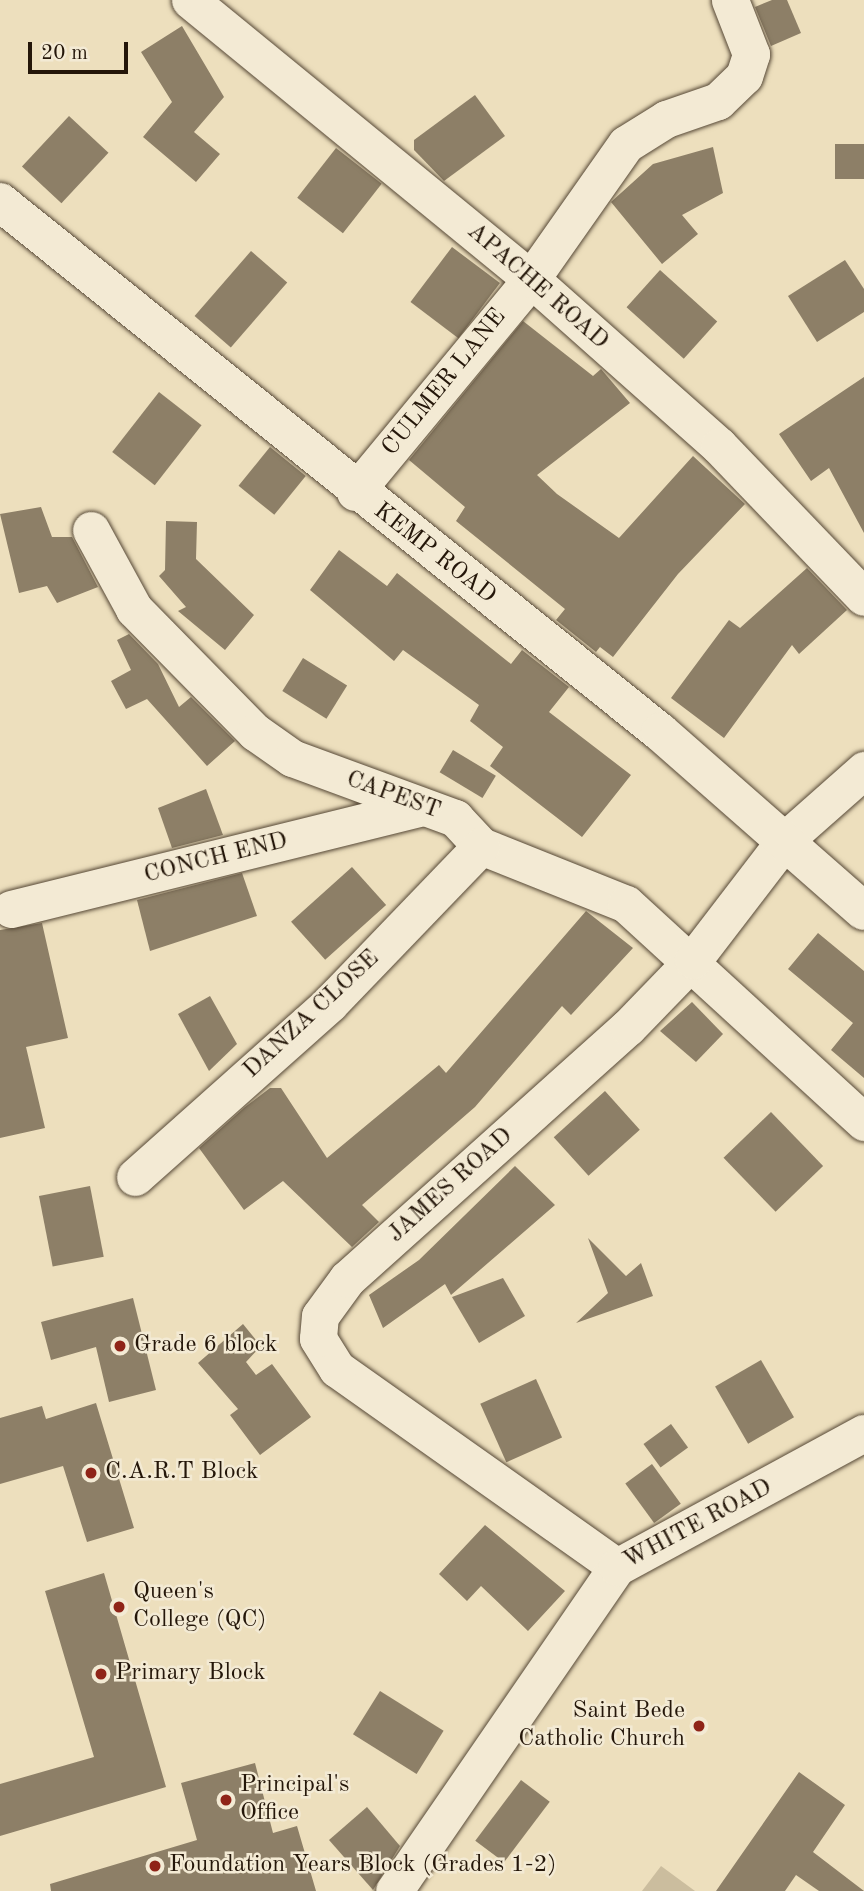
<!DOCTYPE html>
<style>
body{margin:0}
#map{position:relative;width:864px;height:1891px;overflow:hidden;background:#eddfbd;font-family:"Old Standard TT",serif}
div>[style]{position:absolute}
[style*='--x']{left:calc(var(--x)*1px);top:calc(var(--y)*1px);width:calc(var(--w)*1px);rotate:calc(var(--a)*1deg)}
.green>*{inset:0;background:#cbbd9e}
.building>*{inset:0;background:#8d7f67;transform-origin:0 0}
.roads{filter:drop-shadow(0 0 2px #564836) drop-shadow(0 0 2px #564836)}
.minor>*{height:37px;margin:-18.5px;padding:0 18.5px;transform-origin:18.5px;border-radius:18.5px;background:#f3ead4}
.tertiary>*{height:38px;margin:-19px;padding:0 19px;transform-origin:19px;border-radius:19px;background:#f3ead4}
.dots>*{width:19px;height:19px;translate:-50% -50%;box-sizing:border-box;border:4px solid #f3ead4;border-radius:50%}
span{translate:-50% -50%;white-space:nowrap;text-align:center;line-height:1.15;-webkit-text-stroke:5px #f3ead4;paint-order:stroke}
.street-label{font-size:24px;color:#241609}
.poi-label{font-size:24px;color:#241609}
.left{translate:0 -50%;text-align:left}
.right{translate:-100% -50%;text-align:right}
.scale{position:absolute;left:28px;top:42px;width:100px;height:32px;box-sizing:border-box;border:4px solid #241609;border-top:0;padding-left:9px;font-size:21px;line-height:24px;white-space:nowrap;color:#241609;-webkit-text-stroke:5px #f3ead4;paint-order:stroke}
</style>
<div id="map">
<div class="green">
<i style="clip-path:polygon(661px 1866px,695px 1891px,642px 1891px)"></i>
</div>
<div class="building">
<i style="clip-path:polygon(772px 0,787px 0,801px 33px,771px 46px,755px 7px)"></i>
<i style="clip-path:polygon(182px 26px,224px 97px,194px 132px,220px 154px,196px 182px,143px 137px,172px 102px,141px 52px)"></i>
<i style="clip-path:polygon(475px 95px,505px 136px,444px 181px,414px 150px,414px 140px)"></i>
<i style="left:69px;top:116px;width:54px;height:69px;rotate:43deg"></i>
<i style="left:864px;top:144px;width:35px;height:29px;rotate:90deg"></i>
<i style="clip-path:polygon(713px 147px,723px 193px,682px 215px,698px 234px,662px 264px,611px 202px,653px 164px)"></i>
<i style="left:336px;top:148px;width:58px;height:63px;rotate:38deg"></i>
<i style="left:452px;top:247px;width:60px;height:69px;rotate:37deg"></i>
<i style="left:251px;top:251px;width:48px;height:86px;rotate:41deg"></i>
<i style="clip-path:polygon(845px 260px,864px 289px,864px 312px,817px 342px,788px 296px)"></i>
<i style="left:660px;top:270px;width:77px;height:50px;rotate:42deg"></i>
<i style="clip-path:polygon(523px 321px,593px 376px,601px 369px,630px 403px,537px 475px,557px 494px,619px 538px,693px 456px,745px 504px,678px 574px,613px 657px,600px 647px,596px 652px,556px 620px,565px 609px,456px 521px,465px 507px,409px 460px)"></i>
<i style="clip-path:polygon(864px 377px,864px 533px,829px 468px,811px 481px,779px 434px)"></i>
<i style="left:159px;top:392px;width:54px;height:76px;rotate:38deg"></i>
<i style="left:270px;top:447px;width:46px;height:50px;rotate:39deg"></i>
<i style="clip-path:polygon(41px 507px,52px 537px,72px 537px,98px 587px,57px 603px,47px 586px,19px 593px,0 514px)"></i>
<i style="clip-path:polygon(166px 521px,197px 522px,196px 559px,254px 615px,225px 650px,178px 611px,186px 607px,159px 576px,165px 570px)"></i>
<i style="clip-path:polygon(339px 550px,387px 586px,397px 573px,511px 664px,522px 650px,569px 687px,549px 712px,631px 775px,582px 837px,490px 766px,503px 747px,470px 721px,479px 705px,403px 650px,394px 661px,310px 590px)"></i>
<i style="clip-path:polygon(807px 568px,847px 610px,799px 654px,792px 645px,724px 738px,671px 698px,729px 620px,740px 628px)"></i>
<i style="clip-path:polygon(129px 634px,158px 664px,179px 707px,191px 697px,235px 741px,207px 766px,147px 699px,126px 709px,111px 681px,131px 670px,117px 640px)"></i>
<i style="left:303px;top:658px;width:52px;height:39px;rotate:32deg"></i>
<i style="left:453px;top:750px;width:50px;height:26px;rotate:31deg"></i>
<i style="clip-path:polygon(206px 789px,223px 835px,172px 848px,158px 808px)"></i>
<i style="left:352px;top:867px;width:51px;height:82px;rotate:48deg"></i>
<i style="clip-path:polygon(242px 873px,257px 916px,150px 951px,137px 900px)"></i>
<i style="clip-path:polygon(586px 911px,633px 948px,571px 1015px,562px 1006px,475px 1107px,362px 1205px,379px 1222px,352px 1247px,283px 1181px,244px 1210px,199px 1148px,245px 1107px,270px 1088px,281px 1088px,327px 1158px,439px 1065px,446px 1073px)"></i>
<i style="clip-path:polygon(42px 923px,68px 1038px,26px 1047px,45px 1128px,0 1138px,0 930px)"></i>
<i style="clip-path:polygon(818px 933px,864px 971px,864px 1078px,831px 1050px,853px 1023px,788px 969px)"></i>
<i style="clip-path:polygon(210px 996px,237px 1044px,209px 1071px,178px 1014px)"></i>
<i style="clip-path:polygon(692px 1002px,723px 1034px,696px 1062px,660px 1031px)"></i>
<i style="left:605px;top:1091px;width:52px;height:69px;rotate:48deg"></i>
<i style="left:771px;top:1112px;width:75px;height:66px;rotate:46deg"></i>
<i style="clip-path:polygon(515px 1166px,555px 1205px,451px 1295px,445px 1284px,383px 1328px,369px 1295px,419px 1260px)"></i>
<i style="left:90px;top:1186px;width:72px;height:52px;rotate:79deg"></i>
<i style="clip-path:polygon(588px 1238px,626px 1276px,641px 1263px,653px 1296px,576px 1323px,608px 1293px)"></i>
<i style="clip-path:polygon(503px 1278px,525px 1316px,479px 1343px,452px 1297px)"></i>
<i style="clip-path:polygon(133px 1298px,156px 1390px,109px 1402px,96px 1347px,51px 1360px,41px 1322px)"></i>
<i style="clip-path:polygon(243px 1324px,261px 1346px,246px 1362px,256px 1375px,272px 1364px,311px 1417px,260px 1455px,230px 1415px,238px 1409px,198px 1363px)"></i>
<i style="left:761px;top:1360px;width:66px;height:53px;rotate:60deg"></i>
<i style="left:536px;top:1379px;width:64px;height:61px;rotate:66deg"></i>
<i style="clip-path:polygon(96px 1403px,134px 1528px,87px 1542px,63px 1466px,0 1484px,0 1418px,42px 1406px,46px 1419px)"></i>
<i style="left:671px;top:1424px;width:29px;height:34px;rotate:54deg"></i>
<i style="left:652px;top:1464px;width:49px;height:33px;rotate:54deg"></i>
<i style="clip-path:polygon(485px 1525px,565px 1591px,528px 1631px,481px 1586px,467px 1601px,439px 1574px)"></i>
<i style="clip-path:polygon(104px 1573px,166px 1787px,0 1836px,0 1784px,94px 1757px,45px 1591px)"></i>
<i style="left:380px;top:1691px;width:75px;height:51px;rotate:32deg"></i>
<i style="clip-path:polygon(255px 1763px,273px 1833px,297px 1826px,316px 1891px,51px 1891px,50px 1884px,197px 1840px,181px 1783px)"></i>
<i style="clip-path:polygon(799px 1772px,845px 1805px,813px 1852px,864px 1891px,819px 1891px,796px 1875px,785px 1891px,716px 1891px)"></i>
<i style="left:521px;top:1780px;width:36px;height:76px;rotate:37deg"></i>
<i style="clip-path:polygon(367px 1807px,400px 1846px,373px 1890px,329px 1840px)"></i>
</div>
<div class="roads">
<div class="minor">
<i style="--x:190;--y:0;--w:441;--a:39.3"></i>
<i style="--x:531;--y:279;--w:251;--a:41.6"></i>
<i style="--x:719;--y:446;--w:209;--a:46.2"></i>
<i style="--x:355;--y:492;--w:276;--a:-50.4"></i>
<i style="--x:531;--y:279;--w:165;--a:-54.9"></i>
<i style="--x:626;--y:144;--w:47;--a:-32"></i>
<i style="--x:666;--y:119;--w:55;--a:-19.1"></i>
<i style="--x:718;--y:101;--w:36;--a:-44"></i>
<i style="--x:744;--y:76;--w:23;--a:-72"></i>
<i style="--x:751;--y:54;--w:58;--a:-111.3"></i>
<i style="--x:91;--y:530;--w:90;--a:61.4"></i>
<i style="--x:134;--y:609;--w:173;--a:45.5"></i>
<i style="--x:255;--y:732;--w:45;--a:35.1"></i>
<i style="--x:292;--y:758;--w:174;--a:20.2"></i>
<i style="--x:455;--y:818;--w:38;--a:47"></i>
<i style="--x:481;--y:846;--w:156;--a:21.8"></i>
<i style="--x:626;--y:904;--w:323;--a:42.5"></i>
<i style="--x:11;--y:909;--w:421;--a:-13.9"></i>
<i style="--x:135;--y:1177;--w:261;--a:-41.7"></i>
<i style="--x:330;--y:1003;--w:218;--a:-46.1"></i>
<i style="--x:617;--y:1567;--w:343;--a:-144.7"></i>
<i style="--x:337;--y:1369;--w:36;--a:-122"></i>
<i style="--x:318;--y:1338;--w:22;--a:-85"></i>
<i style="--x:320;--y:1316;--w:46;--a:-53.9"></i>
<i style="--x:347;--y:1279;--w:377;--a:-41.9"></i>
<i style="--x:628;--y:1027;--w:93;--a:-45.9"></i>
<i style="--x:693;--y:960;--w:151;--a:-52.5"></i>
<i style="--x:785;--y:840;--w:106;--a:-41.5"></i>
<i style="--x:394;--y:1891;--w:393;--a:-55.5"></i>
<i style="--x:617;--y:1567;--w:281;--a:-28.5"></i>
</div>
<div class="tertiary">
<i style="--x:0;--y:202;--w:846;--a:38.77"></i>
<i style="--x:660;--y:732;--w:271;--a:41.3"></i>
</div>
</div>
<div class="dots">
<i style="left:120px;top:1346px;background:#8f2418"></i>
<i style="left:91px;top:1473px;background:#8f2418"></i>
<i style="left:119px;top:1607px;background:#8f2418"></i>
<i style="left:101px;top:1674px;background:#8f2418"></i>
<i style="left:699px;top:1726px;background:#8f2418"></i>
<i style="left:226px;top:1800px;background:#8f2418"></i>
<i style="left:155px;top:1866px;background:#8f2418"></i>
</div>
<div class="street-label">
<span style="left:537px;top:287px;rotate:41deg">APACHE ROAD</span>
<span style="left:445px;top:383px;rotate:-51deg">CULMER LANE</span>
<span style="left:434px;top:554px;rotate:38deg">KEMP ROAD</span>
<span style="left:393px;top:796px;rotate:20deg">CAPEST</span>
<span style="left:216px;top:859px;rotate:-14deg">CONCH END</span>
<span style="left:312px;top:1015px;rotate:-43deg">DANZA CLOSE</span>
<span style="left:451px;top:1186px;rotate:-42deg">JAMES ROAD</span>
<span style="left:698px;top:1525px;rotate:-28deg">WHITE ROAD</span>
</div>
<div class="poi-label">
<span class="left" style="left:134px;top:1346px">Grade 6 block</span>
<span class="left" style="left:105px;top:1473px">C.A.R.T Block</span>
<span class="left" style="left:133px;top:1607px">Queen's<br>College (QC)</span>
<span class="left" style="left:115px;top:1674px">Primary Block</span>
<span class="right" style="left:685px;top:1726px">Saint Bede<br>Catholic Church</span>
<span class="left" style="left:240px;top:1800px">Principal's<br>Office</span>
<span class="left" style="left:169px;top:1866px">Foundation Years Block (Grades 1-2)</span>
</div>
<div class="scale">20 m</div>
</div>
